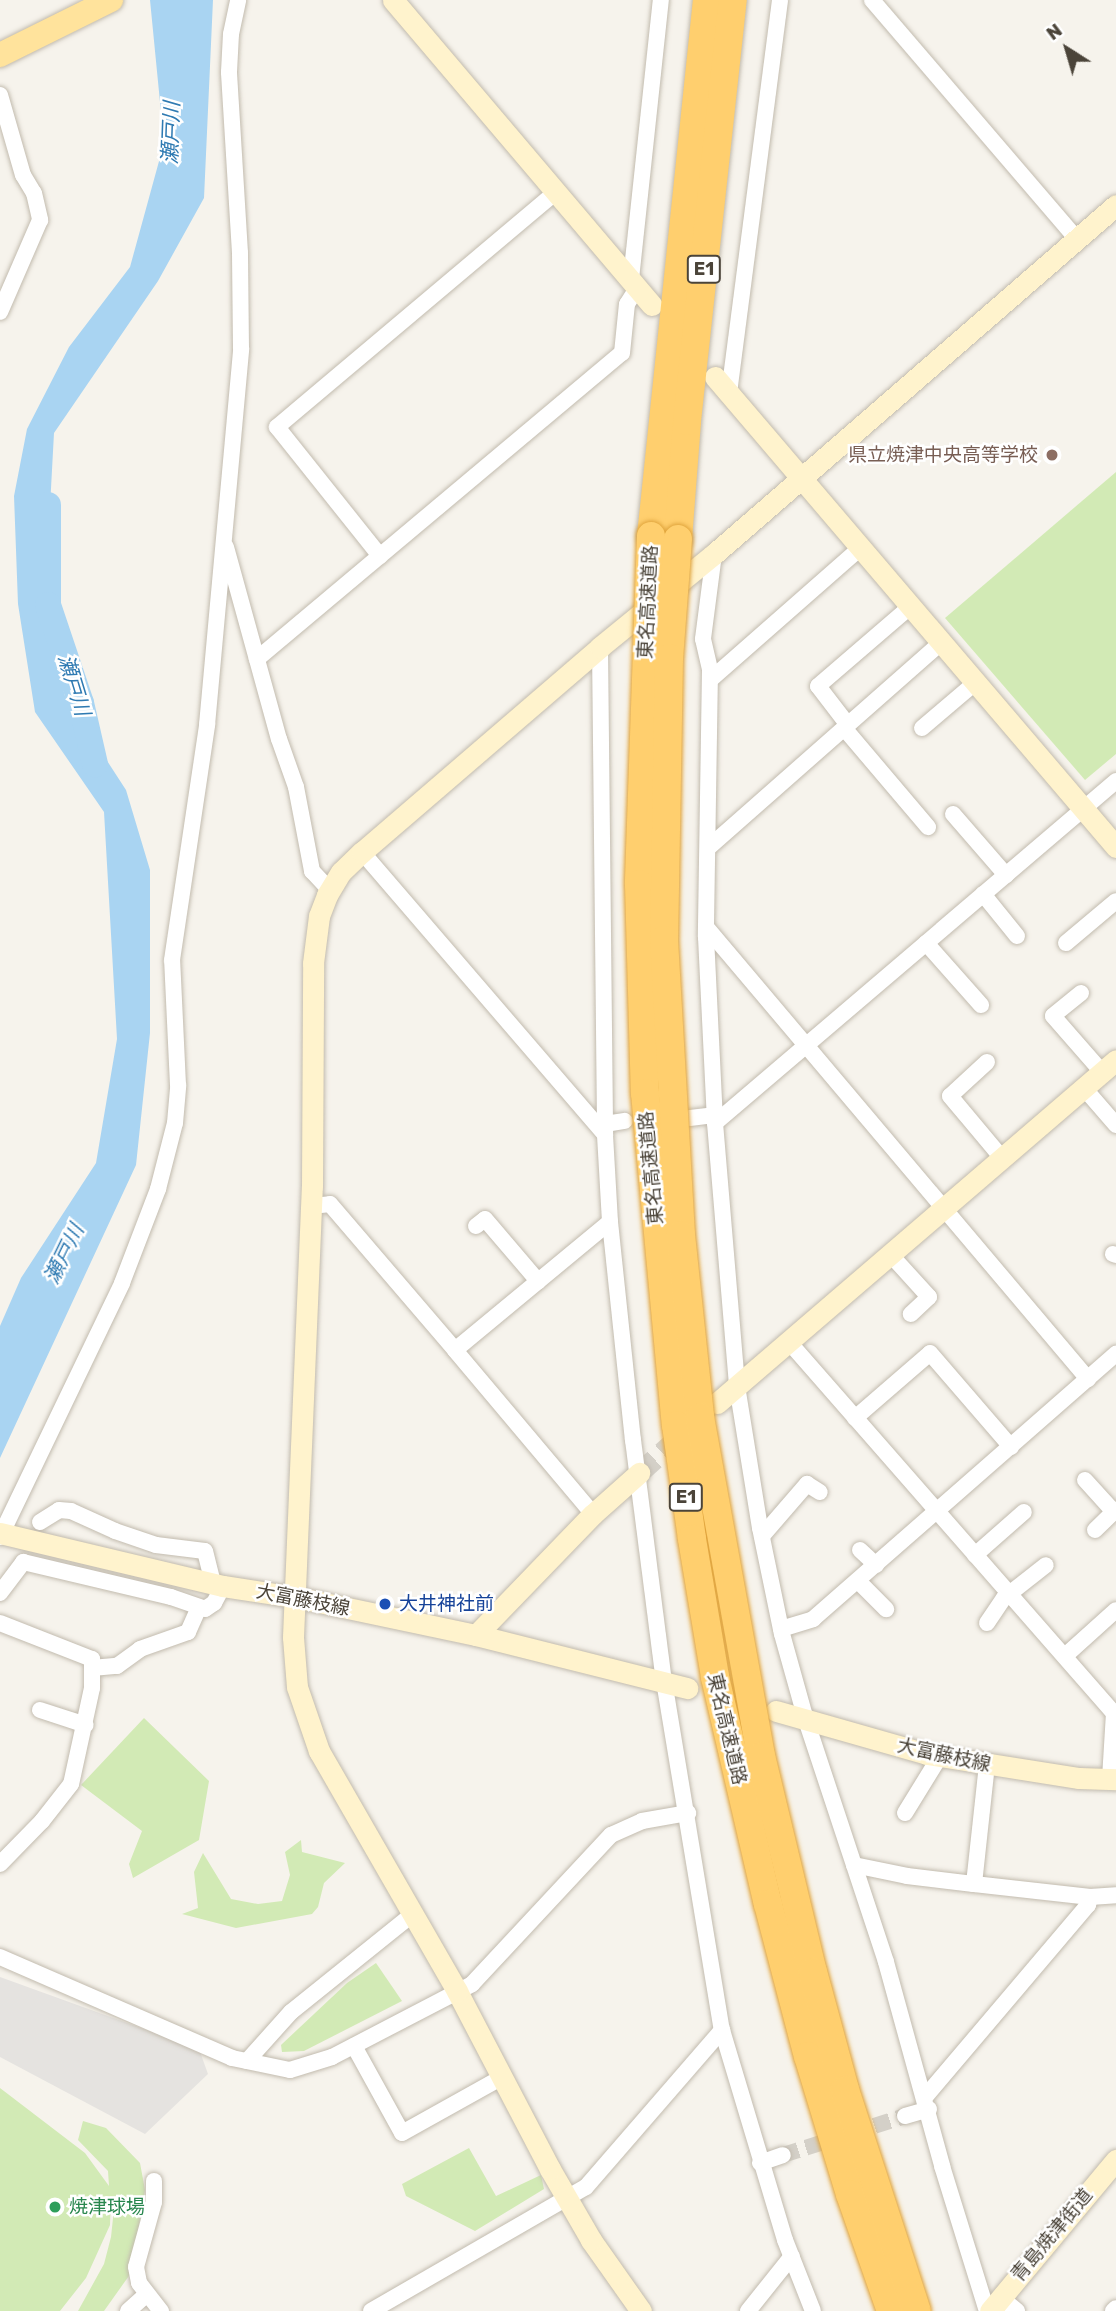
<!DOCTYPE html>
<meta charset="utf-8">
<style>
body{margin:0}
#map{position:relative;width:1116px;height:2311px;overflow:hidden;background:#f6f3ec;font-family:Rubik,"Noto Sans JP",sans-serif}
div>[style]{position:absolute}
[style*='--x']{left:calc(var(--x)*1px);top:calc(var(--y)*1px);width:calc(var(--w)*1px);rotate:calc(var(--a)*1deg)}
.green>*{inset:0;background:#d2eab5}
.parking>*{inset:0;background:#e5e3e0}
.water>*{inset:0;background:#a9d4f2}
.river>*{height:26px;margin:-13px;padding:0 13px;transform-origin:13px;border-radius:13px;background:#a9d4f2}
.street-tunnel>*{height:16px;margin-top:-8px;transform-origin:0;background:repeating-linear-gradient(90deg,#d4d0c8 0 16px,transparent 0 24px)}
.secondary-tunnel>*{height:21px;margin-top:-10.5px;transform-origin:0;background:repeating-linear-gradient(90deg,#d4d0c8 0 21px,transparent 0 31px)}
.roads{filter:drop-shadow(0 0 2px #c2bbae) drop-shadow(0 0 2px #c2bbae)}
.street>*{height:16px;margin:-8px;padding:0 8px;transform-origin:8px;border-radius:8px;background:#fff}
.secondary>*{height:21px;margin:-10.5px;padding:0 10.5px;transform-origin:10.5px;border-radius:10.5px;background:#fff3cd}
.primary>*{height:24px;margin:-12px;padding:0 12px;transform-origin:12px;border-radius:12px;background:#ffe39c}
.highway>*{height:28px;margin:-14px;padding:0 14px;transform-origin:14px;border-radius:14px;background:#ffcf6e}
.bridges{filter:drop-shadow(0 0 2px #e0a43c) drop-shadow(0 0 2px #e0a43c)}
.highway-bridge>*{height:28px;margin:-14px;padding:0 14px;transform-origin:14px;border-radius:14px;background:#ffcf6e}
.dots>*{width:19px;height:19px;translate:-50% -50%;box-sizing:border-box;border:4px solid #fff;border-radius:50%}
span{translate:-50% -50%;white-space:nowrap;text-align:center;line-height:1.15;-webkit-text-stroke:5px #fff;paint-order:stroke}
.shield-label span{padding:2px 5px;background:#fff;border:2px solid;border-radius:5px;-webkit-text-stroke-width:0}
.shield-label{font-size:18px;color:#4b4439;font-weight:700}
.education-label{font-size:19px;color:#785e54}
.right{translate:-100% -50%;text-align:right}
.street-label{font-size:19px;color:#4b4439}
.transit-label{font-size:19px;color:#164399}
.left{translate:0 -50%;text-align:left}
.leisure-label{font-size:19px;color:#27864d}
.water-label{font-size:21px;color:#2e7ab2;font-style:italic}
.north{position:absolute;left:1032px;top:14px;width:70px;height:70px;-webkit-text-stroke:5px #fff;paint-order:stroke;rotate:323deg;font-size:19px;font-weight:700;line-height:28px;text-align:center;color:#4b4439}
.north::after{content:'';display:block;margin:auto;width:24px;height:32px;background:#4b4439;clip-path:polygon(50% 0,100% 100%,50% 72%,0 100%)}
</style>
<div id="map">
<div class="green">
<i style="clip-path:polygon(1116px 472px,1116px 754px,1085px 780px,945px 618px)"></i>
<i style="clip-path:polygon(144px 1718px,209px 1781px,199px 1840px,133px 1878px,129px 1864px,142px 1831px,81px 1785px)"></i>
<i style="clip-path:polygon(301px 1840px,302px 1852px,345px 1863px,324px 1883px,318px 1907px,312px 1914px,236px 1928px,182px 1914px,198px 1908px,194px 1872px,203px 1853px,231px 1899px,258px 1904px,282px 1901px,290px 1875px,285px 1852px)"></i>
<i style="clip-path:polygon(376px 1963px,402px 2001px,304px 2051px,282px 2052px,281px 2045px,347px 1983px)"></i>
<i style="clip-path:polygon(0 2088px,85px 2153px,109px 2186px,108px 2171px,78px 2140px,83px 2121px,106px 2128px,140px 2163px,145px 2190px,131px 2273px,104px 2311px,78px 2311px,104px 2264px,111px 2237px,114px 2209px,111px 2197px,110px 2225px,86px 2278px,60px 2311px,0 2311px)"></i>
<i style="clip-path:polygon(469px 2148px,496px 2196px,541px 2175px,544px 2189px,475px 2231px,406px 2196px,402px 2184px)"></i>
</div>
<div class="parking">
<i style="clip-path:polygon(0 1977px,199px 2049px,208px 2074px,145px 2134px,0 2057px)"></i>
</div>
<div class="water">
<i style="clip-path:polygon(150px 0,213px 0,204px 198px,158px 281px,54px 433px,44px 618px,65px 696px,126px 790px,150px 870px,150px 1033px,136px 1165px,0 1458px,0 1326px,21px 1278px,96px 1163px,117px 1039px,104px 812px,35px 712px,18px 604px,14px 496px,27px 429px,69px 347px,130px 267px,164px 143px)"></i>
</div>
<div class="river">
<i style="--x:48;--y:505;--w:100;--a:90"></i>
<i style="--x:48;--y:605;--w:103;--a:71.4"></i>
<i style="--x:81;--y:703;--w:63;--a:77.1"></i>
</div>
<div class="street-tunnel">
<i style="--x:783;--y:2155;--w:128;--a:-17.7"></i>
</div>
<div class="secondary-tunnel">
<i style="--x:639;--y:1473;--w:64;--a:-41.9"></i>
</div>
<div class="roads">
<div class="street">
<i style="--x:872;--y:0;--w:315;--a:49.4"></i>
<i style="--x:0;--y:95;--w:83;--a:74"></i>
<i style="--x:23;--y:175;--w:21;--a:59"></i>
<i style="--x:34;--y:193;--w:28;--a:77"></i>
<i style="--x:40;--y:220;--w:100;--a:113.5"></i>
<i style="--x:631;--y:279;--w:281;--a:-83.9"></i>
<i style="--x:729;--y:393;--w:396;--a:-82.6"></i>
<i style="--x:226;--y:547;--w:199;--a:74.6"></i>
<i style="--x:279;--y:739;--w:51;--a:70.5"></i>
<i style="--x:296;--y:787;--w:86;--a:79.2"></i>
<i style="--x:312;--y:871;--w:26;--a:47"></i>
<i style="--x:714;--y:554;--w:86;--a:97.4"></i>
<i style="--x:703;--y:639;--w:32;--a:77"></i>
<i style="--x:710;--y:670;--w:267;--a:90.9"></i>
<i style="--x:706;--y:937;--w:186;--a:87.2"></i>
<i style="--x:715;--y:1123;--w:264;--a:85.2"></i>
<i style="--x:737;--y:1386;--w:144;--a:80.8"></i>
<i style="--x:760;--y:1528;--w:108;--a:78.3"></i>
<i style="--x:782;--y:1634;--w:89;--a:74.4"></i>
<i style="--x:806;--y:1720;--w:255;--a:71.7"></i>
<i style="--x:886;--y:1962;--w:212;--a:74.6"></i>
<i style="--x:942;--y:2166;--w:152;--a:72.8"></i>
<i style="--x:380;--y:556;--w:165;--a:-128.6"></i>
<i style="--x:277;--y:427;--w:365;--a:-40.1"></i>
<i style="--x:600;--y:647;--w:488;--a:89.4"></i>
<i style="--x:605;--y:1135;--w:87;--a:86.7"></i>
<i style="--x:610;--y:1222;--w:219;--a:84"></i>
<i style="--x:633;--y:1440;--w:243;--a:82.7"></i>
<i style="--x:664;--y:1681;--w:354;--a:80.6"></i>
<i style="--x:722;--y:2030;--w:219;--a:73.3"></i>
<i style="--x:785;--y:2240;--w:76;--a:68.5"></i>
<i style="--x:257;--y:659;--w:476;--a:-40"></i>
<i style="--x:622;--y:353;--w:49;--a:-84.2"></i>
<i style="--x:627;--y:304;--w:20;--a:-57"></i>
<i style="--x:710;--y:680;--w:200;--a:-41.3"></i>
<i style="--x:848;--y:725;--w:49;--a:-127.6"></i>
<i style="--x:818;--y:686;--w:123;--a:-40.7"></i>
<i style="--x:844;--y:728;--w:130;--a:49.7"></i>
<i style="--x:922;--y:728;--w:71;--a:-40.4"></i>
<i style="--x:953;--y:814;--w:81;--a:49"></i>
<i style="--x:708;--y:848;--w:312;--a:-41.4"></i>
<i style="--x:362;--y:852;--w:373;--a:49.3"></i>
<i style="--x:983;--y:894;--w:54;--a:51"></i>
<i style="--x:706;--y:927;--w:592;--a:49.8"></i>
<i style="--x:926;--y:943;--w:83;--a:48.4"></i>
<i style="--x:1066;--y:943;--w:65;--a:-40"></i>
<i style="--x:1081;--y:993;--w:36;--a:141"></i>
<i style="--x:1053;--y:1016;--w:74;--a:48.8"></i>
<i style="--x:987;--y:1062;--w:50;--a:137.4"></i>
<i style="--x:950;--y:1096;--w:81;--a:50"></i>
<i style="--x:1084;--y:1088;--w:49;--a:49.1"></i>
<i style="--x:690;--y:1118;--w:24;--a:-7"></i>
<i style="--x:715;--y:1123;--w:527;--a:-40.46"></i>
<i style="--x:605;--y:1124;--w:20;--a:-9"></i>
<i style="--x:312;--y:1206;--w:18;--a:-6"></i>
<i style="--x:330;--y:1204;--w:192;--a:49.4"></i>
<i style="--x:476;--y:1226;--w:11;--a:-38"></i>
<i style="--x:485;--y:1219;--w:82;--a:49.5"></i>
<i style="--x:890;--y:1254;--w:58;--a:47.8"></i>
<i style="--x:929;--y:1297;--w:25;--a:137"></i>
<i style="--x:1113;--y:1254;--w:3;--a:18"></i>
<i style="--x:789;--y:1342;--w:493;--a:48.8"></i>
<i style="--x:1114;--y:1713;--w:66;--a:93.5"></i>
<i style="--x:855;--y:1418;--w:99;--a:-40.9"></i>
<i style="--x:930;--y:1353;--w:124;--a:49.2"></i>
<i style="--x:1085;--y:1480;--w:43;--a:47.8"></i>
<i style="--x:593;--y:1514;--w:214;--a:-130.1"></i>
<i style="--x:455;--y:1350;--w:201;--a:-39.6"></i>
<i style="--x:40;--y:1522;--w:22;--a:-32"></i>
<i style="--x:59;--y:1510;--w:12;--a:5"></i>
<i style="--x:71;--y:1511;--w:48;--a:24.4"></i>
<i style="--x:115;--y:1531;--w:43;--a:18.9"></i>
<i style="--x:156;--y:1545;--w:49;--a:7"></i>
<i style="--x:205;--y:1551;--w:33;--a:76"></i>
<i style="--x:1095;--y:1530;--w:29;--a:-44"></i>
<i style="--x:762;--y:1536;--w:69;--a:-49.1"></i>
<i style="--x:807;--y:1484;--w:15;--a:32"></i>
<i style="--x:0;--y:1537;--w:282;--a:-64.3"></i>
<i style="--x:122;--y:1283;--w:101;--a:-69"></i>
<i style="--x:158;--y:1189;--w:68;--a:-75.6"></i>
<i style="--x:175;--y:1123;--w:38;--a:-85"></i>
<i style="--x:178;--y:1085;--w:125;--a:-92.7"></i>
<i style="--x:172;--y:960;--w:238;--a:-81.5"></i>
<i style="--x:207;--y:725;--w:378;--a:-84.8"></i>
<i style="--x:241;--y:349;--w:96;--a:-90.6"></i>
<i style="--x:240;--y:253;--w:181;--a:-93.5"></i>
<i style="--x:229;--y:72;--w:38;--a:-87"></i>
<i style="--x:231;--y:34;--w:35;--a:-78"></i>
<i style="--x:860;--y:1550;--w:22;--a:43"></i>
<i style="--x:975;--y:1555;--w:65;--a:-41.3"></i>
<i style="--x:858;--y:1581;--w:40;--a:45"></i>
<i style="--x:0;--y:1593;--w:39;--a:-53"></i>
<i style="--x:23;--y:1562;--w:152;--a:13.3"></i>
<i style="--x:171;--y:1597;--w:36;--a:19"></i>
<i style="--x:205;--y:1609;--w:11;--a:-34"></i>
<i style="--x:214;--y:1603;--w:19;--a:-62"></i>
<i style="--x:0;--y:1623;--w:99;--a:21.4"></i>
<i style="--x:92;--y:1659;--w:29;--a:90"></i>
<i style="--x:92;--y:1688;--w:98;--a:102.3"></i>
<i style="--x:71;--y:1784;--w:47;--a:128.1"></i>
<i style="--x:42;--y:1821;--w:60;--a:134.3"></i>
<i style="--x:987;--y:1623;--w:30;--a:-56"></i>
<i style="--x:1004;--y:1598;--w:53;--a:-38.2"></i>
<i style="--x:781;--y:1629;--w:34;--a:-17"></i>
<i style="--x:813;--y:1619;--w:403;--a:-41.2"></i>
<i style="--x:1066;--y:1655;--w:67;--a:-42"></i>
<i style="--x:92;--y:1668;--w:25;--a:-5"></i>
<i style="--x:117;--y:1666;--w:29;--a:-36"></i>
<i style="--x:140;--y:1649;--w:51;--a:-19.5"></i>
<i style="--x:188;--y:1632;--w:27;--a:-66"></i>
<i style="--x:40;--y:1710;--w:48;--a:18.1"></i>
<i style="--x:905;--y:1813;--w:67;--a:-58.4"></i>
<i style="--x:854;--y:1865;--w:54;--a:11.7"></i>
<i style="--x:907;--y:1876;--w:67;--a:6.8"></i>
<i style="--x:974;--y:1884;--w:117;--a:6.4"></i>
<i style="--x:1090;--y:1897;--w:26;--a:-4"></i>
<i style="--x:974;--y:1884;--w:121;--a:-83.8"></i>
<i style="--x:0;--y:1957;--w:253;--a:23.5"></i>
<i style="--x:232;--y:2058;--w:59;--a:11.7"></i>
<i style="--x:290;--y:2070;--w:44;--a:-17.2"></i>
<i style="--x:332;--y:2057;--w:158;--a:-27.5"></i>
<i style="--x:472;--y:1984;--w:204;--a:-47"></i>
<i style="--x:611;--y:1835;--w:34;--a:-24"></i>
<i style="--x:642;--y:1821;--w:47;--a:-9.9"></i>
<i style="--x:354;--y:2046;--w:99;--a:61.1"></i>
<i style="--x:402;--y:2133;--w:115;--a:-29.2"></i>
<i style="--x:247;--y:2061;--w:66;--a:-48.1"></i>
<i style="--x:291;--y:2012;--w:156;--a:-38.8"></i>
<i style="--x:925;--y:2097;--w:252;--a:-49.7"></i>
<i style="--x:1088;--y:1905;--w:8;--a:-76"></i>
<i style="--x:905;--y:2116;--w:25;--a:-16"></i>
<i style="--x:760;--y:2163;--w:24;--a:-19"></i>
<i style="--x:154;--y:2181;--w:21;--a:90"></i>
<i style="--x:154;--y:2202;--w:67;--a:105.5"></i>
<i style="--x:136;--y:2267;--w:16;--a:79"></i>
<i style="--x:139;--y:2283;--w:36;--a:52"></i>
<i style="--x:1000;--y:2297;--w:22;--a:39"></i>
<i style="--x:128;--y:2311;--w:24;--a:-42"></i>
<i style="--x:371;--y:2311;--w:248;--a:-30"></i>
<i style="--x:586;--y:2187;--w:208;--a:-49.1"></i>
<i style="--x:748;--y:2311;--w:70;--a:-51.3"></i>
<i style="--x:1113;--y:2311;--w:4;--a:-45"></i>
</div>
<div class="secondary">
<i style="--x:393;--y:0;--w:400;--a:49.7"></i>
<i style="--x:715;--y:377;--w:618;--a:49.53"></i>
<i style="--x:717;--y:1403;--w:526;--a:-40.68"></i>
<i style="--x:0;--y:1533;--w:229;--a:13.4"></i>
<i style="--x:223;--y:1586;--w:73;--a:8.7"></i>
<i style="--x:295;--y:1597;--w:185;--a:11.9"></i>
<i style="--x:476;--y:1635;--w:218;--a:14.1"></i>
<i style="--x:476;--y:1635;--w:168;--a:-46"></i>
<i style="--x:593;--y:1514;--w:62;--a:-41.7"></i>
<i style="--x:776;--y:1711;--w:157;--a:15.9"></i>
<i style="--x:927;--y:1754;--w:154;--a:9"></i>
<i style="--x:1079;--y:1778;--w:37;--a:2"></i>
<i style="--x:641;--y:2311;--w:87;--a:-125.2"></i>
<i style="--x:591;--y:2240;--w:82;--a:-120"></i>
<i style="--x:550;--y:2169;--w:201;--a:-117.6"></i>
<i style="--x:457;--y:1991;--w:277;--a:-119.9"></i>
<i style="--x:319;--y:1751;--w:68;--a:-109"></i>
<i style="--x:297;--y:1687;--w:50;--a:-94.6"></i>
<i style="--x:293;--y:1637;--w:451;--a:-87.6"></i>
<i style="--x:312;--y:1186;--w:223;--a:-89.7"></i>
<i style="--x:313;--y:963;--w:47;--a:-82.7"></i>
<i style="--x:319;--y:916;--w:22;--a:-69"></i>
<i style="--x:327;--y:895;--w:27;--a:-59"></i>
<i style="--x:341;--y:872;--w:29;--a:-44"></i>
<i style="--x:362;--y:852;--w:314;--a:-40.7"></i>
<i style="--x:600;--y:647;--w:147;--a:-39.2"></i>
<i style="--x:714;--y:554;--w:532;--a:-40.96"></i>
<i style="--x:990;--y:2311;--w:197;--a:-50.2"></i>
</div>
<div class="primary">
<i style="--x:0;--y:55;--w:124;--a:-26.4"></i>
</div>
<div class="highway">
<i style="--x:651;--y:536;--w:539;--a:-84.04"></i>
<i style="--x:678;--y:539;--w:118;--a:-85.6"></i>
<i style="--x:687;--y:421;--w:424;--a:-83.8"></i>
</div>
</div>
<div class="bridges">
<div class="highway-bridge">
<i style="--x:651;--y:536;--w:348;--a:92"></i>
<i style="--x:639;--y:884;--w:209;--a:88.4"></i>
<i style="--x:645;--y:1093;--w:333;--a:84.7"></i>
<i style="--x:676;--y:1425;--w:115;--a:82"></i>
<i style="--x:692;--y:1539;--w:140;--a:80.5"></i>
<i style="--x:715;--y:1677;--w:233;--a:76.9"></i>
<i style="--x:768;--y:1904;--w:157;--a:75.3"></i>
<i style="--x:808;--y:2056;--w:144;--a:73.1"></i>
<i style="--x:850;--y:2194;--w:124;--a:70.7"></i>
<i style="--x:678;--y:539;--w:119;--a:94.3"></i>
<i style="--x:669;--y:658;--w:282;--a:91"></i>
<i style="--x:664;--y:940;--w:295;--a:86.7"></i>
<i style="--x:681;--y:1235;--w:183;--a:84"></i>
<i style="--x:700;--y:1417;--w:344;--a:79.8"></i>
<i style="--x:761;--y:1756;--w:222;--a:76.5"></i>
<i style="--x:813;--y:1972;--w:122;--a:74.8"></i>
<i style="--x:845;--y:2090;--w:232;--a:72"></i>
</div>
</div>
<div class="dots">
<i style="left:1052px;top:455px;background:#8d6e63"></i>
<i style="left:385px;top:1604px;background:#1a4fb4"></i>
<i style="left:55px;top:2207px;background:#2e9e5b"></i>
</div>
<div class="shield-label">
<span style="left:704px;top:269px">E1</span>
<span style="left:686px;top:1497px">E1</span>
</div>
<div class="education-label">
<span class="right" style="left:1038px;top:455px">県立焼津中央高等学校</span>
</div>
<div class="street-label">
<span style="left:648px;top:602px;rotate:-87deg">東名高速道路</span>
<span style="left:651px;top:1168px;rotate:-95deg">東名高速道路</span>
<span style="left:303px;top:1600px;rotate:11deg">大富藤枝線</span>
<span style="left:727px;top:1729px;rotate:77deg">東名高速道路</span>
<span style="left:944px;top:1755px;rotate:12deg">大富藤枝線</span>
<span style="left:1052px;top:2235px;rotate:-50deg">青島焼津街道</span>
</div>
<div class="transit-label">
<span class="left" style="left:399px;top:1604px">大井神社前</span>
</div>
<div class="leisure-label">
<span class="left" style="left:69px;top:2207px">焼津球場</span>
</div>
<div class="water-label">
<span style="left:171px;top:133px;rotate:-88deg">瀬戸川</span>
<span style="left:74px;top:685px;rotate:73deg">瀬戸川</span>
<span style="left:64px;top:1254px;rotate:-64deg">瀬戸川</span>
</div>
<div class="north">N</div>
</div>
